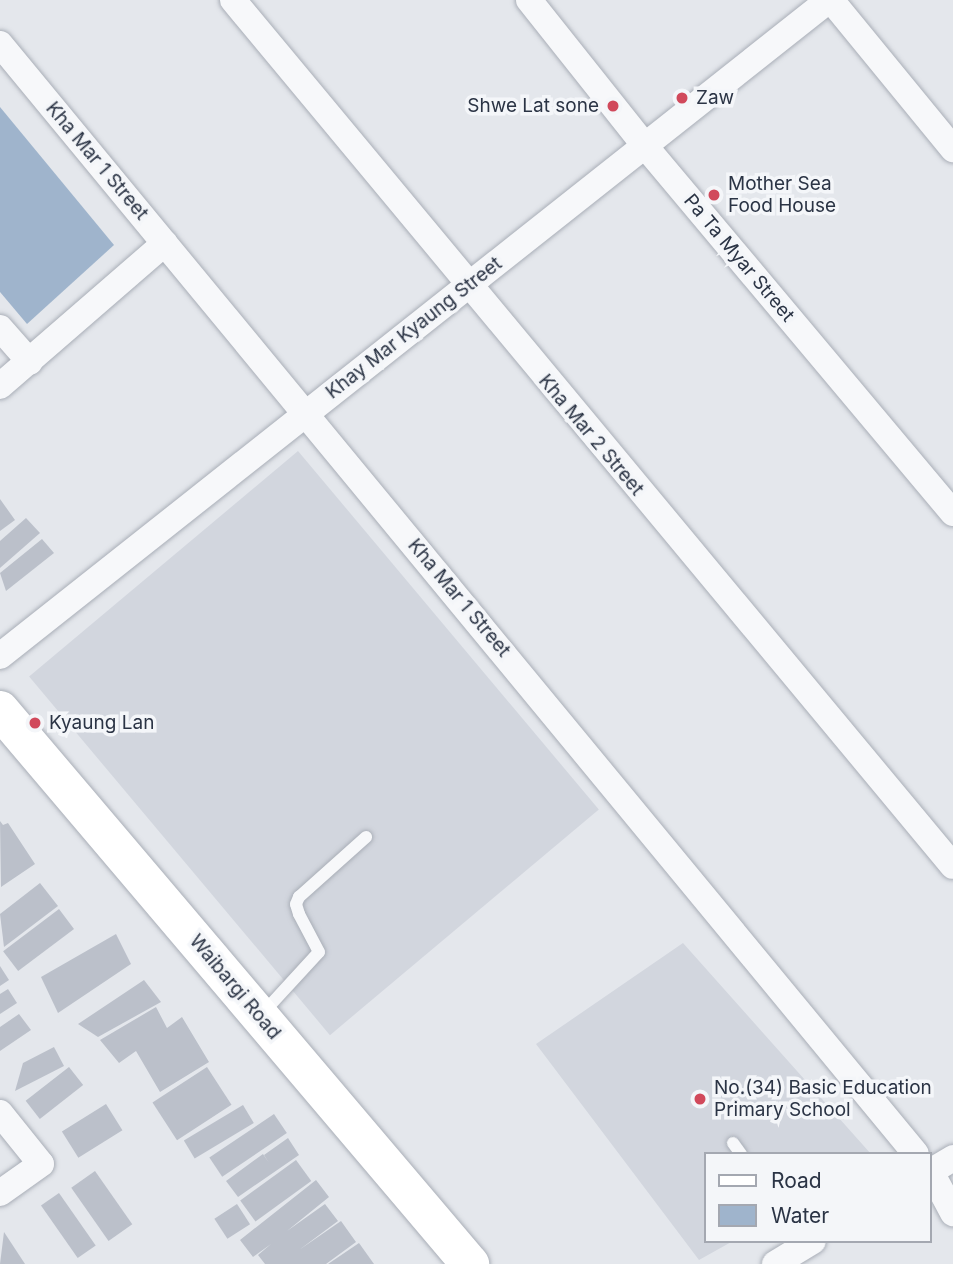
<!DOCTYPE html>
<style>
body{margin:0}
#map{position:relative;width:953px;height:1264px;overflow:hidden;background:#e4e7ec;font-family:Inter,sans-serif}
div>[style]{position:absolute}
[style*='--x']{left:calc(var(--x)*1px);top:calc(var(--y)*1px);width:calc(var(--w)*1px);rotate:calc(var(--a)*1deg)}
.built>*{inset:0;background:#d2d6de;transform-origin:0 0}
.water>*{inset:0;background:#9fb4cc}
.building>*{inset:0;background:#bbc0ca;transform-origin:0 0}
.roads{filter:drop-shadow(0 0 2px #a9aeb7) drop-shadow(0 0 2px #a9aeb7)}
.lane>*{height:12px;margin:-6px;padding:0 6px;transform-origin:6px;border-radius:6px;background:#f7f8fa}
.street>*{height:26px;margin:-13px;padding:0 13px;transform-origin:13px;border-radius:13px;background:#f7f8fa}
.primary>*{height:38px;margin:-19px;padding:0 19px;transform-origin:19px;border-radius:19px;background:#fff}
.dots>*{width:19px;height:19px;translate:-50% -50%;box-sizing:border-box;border:4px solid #f4f6f9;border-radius:50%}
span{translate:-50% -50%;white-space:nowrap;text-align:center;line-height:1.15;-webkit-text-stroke:7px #f4f6f9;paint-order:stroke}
.poi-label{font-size:19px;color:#2b3445}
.left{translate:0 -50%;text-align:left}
.right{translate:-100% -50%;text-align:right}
.street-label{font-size:19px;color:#2b3445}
.legend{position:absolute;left:704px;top:1152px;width:228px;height:91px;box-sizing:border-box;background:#f4f6f9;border:2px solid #a4a8b1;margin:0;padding:9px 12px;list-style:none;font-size:21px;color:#2b3445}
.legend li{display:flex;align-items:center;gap:14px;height:35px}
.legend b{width:35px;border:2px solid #a4a8b1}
</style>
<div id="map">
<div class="built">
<i style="left:298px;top:451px;width:468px;height:351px;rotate:50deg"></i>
<i style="clip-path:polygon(683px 943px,871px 1154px,706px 1154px,706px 1241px,733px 1241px,699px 1260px,536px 1044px)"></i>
</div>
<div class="water">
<i style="clip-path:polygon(0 107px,114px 245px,27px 324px,0 292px)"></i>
</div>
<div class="building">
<i style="clip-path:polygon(0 499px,15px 520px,0 531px)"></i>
<i style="clip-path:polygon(26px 518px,40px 533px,0 568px,0 541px)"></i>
<i style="clip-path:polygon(42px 539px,54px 553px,6px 591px,0 573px)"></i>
<i style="clip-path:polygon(0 821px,3px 825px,8px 823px,35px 864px,1px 887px)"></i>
<i style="clip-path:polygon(40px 883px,58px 906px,4px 947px,0 914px)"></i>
<i style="left:59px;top:909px;width:25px;height:70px;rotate:53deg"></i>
<i style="clip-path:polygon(116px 934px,131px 964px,58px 1013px,41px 977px)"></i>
<i style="clip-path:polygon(0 966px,9px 980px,0 986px)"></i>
<i style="clip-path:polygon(144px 980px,161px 1002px,98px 1037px,78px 1024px)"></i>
<i style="clip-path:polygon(8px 989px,17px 1003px,0 1014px,0 994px)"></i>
<i style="clip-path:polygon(156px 1007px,167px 1028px,182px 1017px,209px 1062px,160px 1092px,136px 1051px,119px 1063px,100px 1040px)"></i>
<i style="clip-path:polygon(19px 1014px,31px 1030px,0 1051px,0 1027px)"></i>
<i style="clip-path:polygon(54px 1047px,64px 1066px,15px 1091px,23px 1063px)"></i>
<i style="left:69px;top:1067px;width:23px;height:55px;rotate:52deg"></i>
<i style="left:207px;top:1067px;width:45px;height:65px;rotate:57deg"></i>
<i style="left:106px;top:1104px;width:31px;height:52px;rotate:58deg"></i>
<i style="left:243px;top:1105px;width:21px;height:69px;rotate:59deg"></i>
<i style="left:274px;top:1114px;width:23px;height:78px;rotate:56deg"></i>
<i style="clip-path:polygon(288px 1138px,299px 1155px,238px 1197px,226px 1181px,263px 1154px,269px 1163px,264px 1155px)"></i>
<i style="left:296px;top:1160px;width:26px;height:69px;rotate:54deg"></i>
<i style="left:95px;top:1171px;width:65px;height:29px;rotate:55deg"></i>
<i style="clip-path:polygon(316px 1180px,329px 1197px,287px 1231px,325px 1204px,338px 1221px,299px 1250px,341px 1221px,356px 1242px,326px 1264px,265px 1264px,258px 1255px,271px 1244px,253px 1257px,240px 1240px)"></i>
<i style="left:59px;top:1193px;width:64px;height:22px;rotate:55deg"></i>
<i style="left:237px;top:1204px;width:24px;height:27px;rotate:57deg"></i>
<i style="clip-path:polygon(4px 1232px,25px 1264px,0 1264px)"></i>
<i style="clip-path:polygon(359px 1243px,374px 1264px,328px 1264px)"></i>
</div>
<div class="roads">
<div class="lane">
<i style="--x:262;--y:1014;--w:84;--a:-47.4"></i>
<i style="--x:319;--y:952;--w:43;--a:-117.8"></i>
<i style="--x:299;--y:914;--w:10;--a:-107"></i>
<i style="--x:296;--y:904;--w:8;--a:-67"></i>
<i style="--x:299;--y:897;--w:90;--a:-41.8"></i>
<i style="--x:733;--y:1143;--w:14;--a:54"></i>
</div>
<div class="street">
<i style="--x:233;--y:0;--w:1126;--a:50.26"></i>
<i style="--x:529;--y:0;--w:186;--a:51.5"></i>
<i style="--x:645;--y:146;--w:479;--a:50"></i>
<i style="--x:831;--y:0;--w:193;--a:50.7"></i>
<i style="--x:0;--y:44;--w:1439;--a:50.47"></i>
<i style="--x:0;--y:328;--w:45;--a:48.6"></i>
<i style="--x:0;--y:386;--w:218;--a:-40.9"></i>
<i style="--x:0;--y:656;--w:1057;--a:-38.36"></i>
<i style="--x:0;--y:1113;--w:65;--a:51.2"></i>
<i style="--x:41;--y:1164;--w:50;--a:144.7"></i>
<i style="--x:930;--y:1170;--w:49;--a:61.9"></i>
<i style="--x:930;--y:1172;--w:27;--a:-31"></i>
<i style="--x:775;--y:1264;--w:44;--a:-31.2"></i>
</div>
<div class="primary">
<i style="--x:0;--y:710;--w:727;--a:49.69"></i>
</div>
</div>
<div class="dots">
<i style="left:682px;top:98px;background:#d1495b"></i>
<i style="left:613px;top:106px;background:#d1495b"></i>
<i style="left:714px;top:195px;background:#d1495b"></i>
<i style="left:35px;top:723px;background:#d1495b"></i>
<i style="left:700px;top:1099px;background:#d1495b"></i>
</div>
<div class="poi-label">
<span class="left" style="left:696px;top:98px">Zaw</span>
<span class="right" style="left:599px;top:106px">Shwe Lat sone</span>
<span class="left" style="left:728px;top:195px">Mother Sea<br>Food House</span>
<span class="left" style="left:49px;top:723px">Kyaung Lan</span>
<span class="left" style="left:714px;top:1099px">No.(34) Basic Education<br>Primary School</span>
</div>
<div class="street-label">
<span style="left:97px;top:161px;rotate:50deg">Kha Mar 1 Street</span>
<span style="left:739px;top:258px;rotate:50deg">Pa Ta Myar Street</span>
<span style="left:414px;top:328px;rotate:-38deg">Khay Mar Kyaung Street</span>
<span style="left:591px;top:435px;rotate:50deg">Kha Mar 2 Street</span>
<span style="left:459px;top:598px;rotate:50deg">Kha Mar 1 Street</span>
<span style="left:235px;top:987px;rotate:50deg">Waibargi Road</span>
</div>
<ul class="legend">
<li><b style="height:9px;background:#fff"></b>Road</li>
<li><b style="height:19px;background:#9fb4cc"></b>Water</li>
</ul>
</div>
